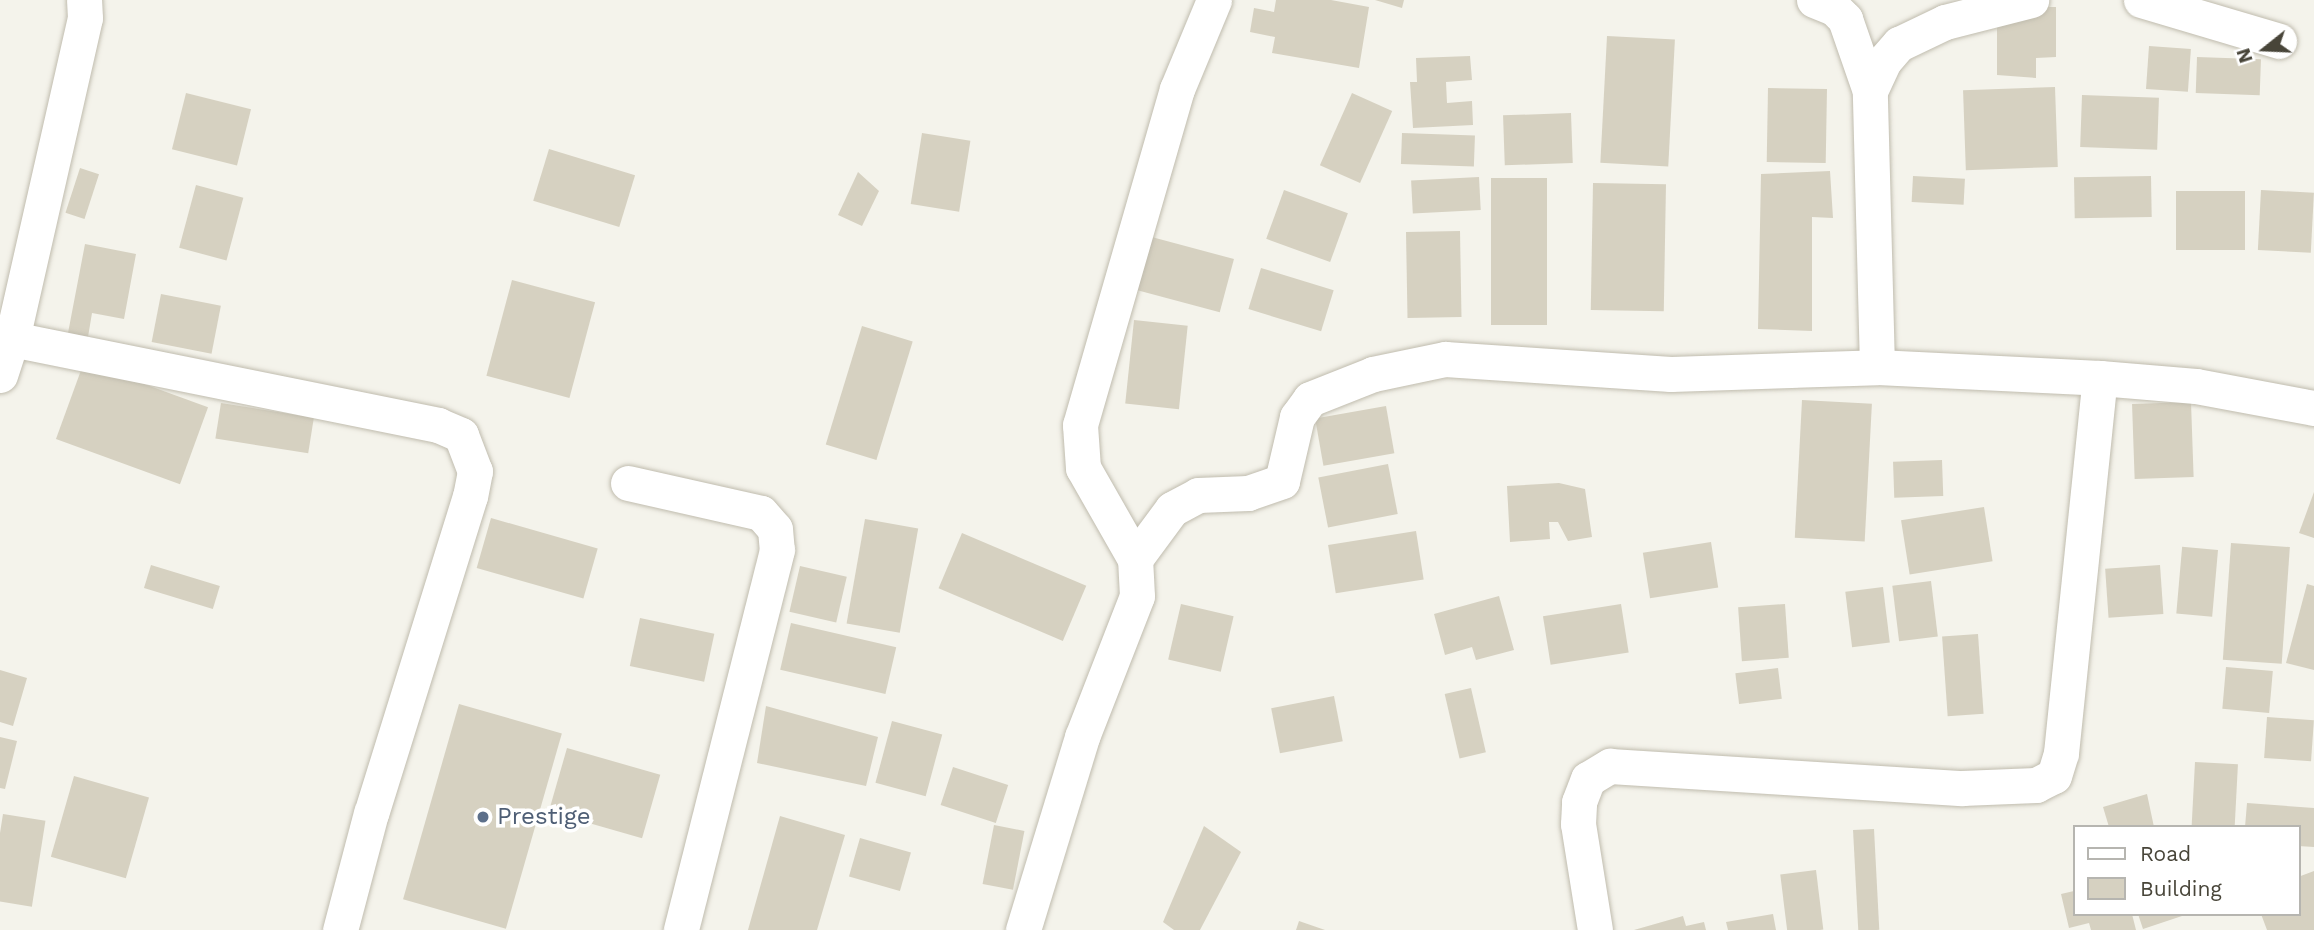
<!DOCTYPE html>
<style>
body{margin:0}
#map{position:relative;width:2314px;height:930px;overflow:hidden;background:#f4f3eb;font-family:"Work Sans",sans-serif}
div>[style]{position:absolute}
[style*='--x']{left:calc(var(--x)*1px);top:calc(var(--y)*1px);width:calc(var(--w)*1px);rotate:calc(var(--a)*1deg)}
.building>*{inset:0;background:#d6d1c1;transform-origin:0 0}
.roads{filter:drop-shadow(0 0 2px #c0bcae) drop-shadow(0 0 2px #c0bcae)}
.minor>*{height:35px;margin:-17.5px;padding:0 17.5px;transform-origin:17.5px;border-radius:17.5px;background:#fff}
.dots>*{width:19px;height:19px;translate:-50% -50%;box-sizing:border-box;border:4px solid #fff;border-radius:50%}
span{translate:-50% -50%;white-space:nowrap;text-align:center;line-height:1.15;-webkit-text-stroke:7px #fff;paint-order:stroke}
.service-label{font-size:24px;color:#4e5e75}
.left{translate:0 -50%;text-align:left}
.legend{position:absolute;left:2073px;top:825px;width:228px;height:91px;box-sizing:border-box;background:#fff;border:2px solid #b6b5b0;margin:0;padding:9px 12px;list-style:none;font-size:21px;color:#484539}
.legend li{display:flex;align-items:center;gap:14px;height:35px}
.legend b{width:35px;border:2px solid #b6b5b0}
.north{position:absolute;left:2230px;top:14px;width:70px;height:70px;-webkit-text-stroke:5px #fff;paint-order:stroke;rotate:252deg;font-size:19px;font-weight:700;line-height:28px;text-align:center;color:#484539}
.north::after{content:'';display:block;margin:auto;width:24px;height:32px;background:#484539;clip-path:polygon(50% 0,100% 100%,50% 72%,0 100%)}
</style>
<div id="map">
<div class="building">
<i style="clip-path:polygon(1276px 0,1331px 0,1369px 7px,1359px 68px,1272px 53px,1275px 37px,1250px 32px,1254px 8px,1274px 12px)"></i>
<i style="clip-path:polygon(1375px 0,1404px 0,1402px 8px)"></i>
<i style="clip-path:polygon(1997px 7px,2056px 7px,2056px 57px,2036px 58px,2036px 78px,1997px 75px)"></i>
<i style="left:1607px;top:36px;width:68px;height:127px;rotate:3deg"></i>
<i style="left:2149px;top:46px;width:42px;height:43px;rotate:4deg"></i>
<i style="clip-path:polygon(1470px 56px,1472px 80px,1446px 82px,1447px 103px,1472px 101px,1473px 125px,1413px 128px,1410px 82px,1417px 82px,1416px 58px)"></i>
<i style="left:2197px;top:57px;width:64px;height:36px;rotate:2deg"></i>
<i style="left:2055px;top:87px;width:80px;height:92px;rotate:88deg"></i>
<i style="left:1768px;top:88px;width:59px;height:74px;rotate:1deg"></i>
<i style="left:186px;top:93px;width:67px;height:58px;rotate:14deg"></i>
<i style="left:1352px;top:93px;width:44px;height:79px;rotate:24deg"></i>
<i style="left:2082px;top:95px;width:77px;height:52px;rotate:2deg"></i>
<i style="left:1571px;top:113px;width:50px;height:68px;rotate:88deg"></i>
<i style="left:922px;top:133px;width:49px;height:72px;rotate:9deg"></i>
<i style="left:1402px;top:133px;width:73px;height:31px;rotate:2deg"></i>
<i style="left:549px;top:149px;width:90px;height:54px;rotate:17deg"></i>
<i style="left:80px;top:168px;width:20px;height:47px;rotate:18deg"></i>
<i style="clip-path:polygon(1830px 171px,1833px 218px,1812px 217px,1812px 331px,1758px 329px,1761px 174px)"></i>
<i style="clip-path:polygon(858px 172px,879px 191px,862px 226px,838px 215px)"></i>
<i style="left:1913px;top:176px;width:52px;height:26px;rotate:3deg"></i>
<i style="left:2151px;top:176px;width:41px;height:77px;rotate:89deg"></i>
<i style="left:1479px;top:177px;width:33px;height:68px;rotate:87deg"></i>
<i style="left:1491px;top:178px;width:56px;height:147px"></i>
<i style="left:1593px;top:183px;width:73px;height:127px;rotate:1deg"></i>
<i style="left:196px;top:185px;width:49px;height:65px;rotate:15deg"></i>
<i style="left:1284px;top:190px;width:68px;height:52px;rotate:20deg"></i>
<i style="left:2261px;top:190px;width:53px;height:60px;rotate:3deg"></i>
<i style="left:2176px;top:191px;width:69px;height:59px"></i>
<i style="left:1460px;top:231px;width:86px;height:54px;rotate:89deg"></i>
<i style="left:1148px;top:236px;width:89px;height:55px;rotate:15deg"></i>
<i style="clip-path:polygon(85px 244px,136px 254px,124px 319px,92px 313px,88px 337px,68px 333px)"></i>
<i style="left:1261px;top:268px;width:76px;height:43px;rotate:17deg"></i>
<i style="left:512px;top:280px;width:86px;height:99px;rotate:15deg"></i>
<i style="left:161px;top:294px;width:61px;height:49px;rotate:11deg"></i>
<i style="left:1134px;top:320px;width:54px;height:84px;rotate:6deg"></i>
<i style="left:862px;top:326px;width:53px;height:124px;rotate:17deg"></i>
<i style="left:84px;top:362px;width:132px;height:82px;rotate:20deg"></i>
<i style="left:1802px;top:400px;width:70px;height:138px;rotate:3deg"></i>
<i style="left:2191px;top:402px;width:75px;height:59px;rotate:88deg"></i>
<i style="left:221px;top:403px;width:94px;height:36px;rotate:9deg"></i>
<i style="left:1386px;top:406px;width:48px;height:72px;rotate:80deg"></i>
<i style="left:1942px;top:460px;width:36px;height:49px;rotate:88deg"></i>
<i style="left:1388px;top:464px;width:51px;height:71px;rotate:79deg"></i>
<i style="clip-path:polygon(1559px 483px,1585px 489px,1592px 537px,1568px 541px,1558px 522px,1549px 522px,1550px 539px,1510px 542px,1507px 486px)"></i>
<i style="clip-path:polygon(2314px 492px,2314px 538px,2299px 533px)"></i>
<i style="left:1984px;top:507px;width:55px;height:84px;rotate:81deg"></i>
<i style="left:491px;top:518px;width:111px;height:52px;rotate:16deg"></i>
<i style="left:865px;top:519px;width:54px;height:106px;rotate:10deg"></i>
<i style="left:1416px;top:531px;width:49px;height:89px;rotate:81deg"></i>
<i style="left:962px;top:533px;width:135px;height:60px;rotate:23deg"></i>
<i style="left:1711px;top:542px;width:46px;height:69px;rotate:81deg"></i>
<i style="left:2231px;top:543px;width:59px;height:117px;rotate:4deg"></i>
<i style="left:2218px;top:550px;width:67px;height:36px;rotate:95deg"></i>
<i style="left:151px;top:565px;width:72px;height:24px;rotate:17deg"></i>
<i style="left:2160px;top:565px;width:49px;height:55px;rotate:86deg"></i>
<i style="left:800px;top:566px;width:48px;height:47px;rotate:13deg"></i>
<i style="left:1931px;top:581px;width:56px;height:39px;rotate:83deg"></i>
<i style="clip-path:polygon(2307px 584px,2314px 586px,2314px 670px,2286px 663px)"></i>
<i style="left:1883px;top:587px;width:56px;height:38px;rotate:83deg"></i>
<i style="clip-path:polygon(1499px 596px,1514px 650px,1476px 660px,1472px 647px,1445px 655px,1434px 614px)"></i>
<i style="left:1181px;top:604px;width:54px;height:57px;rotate:13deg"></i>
<i style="left:1621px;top:604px;width:49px;height:79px;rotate:81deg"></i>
<i style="left:1785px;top:604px;width:54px;height:47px;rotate:86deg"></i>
<i style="left:640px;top:618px;width:76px;height:49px;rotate:12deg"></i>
<i style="left:791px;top:623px;width:108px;height:48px;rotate:13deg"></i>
<i style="left:1978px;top:634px;width:80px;height:36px;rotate:86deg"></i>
<i style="left:2226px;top:667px;width:47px;height:42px;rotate:5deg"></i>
<i style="left:1778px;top:668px;width:31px;height:43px;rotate:83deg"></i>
<i style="clip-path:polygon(0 670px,27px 678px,13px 726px,0 722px)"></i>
<i style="left:1471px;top:688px;width:66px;height:27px;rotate:77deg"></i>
<i style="left:1334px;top:696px;width:46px;height:64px;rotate:79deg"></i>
<i style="left:459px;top:704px;width:107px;height:203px;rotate:16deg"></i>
<i style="clip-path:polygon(766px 706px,878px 737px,866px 786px,757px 763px)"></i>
<i style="left:2267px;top:717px;width:47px;height:41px;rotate:4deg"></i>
<i style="left:892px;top:721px;width:52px;height:64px;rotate:15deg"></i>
<i style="clip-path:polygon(0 737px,17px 741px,5px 789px,0 788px)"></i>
<i style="left:567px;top:748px;width:97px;height:66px;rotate:16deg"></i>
<i style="left:2195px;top:762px;width:43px;height:63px;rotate:3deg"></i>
<i style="left:953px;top:767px;width:58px;height:40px;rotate:18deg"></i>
<i style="left:74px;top:776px;width:78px;height:84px;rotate:16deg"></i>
<i style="clip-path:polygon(2147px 794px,2154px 827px,2109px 827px,2103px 807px)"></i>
<i style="clip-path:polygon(2247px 803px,2314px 808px,2314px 847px,2298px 846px,2298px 827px,2245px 827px)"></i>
<i style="left:3px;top:814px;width:43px;height:87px;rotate:9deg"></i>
<i style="clip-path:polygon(780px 816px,845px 835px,817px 930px,748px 930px)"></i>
<i style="left:994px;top:825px;width:31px;height:60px;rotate:11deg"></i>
<i style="clip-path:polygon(1204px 826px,1241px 852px,1200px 930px,1174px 930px,1163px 922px)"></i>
<i style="left:1874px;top:829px;width:101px;height:21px;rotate:87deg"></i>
<i style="left:860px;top:838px;width:53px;height:40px;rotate:16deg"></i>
<i style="left:1816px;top:870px;width:60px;height:36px;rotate:83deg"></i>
<i style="clip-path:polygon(2314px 871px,2314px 930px,2267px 930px,2261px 914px,2298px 914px,2298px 877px)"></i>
<i style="clip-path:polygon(2074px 891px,2074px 914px,2132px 914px,2136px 930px,2091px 930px,2089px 923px,2069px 928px,2061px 894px)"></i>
<i style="clip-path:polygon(1773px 914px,1776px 930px,1728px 930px,1726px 922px)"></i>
<i style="clip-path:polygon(2138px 914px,2185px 914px,2185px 915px,2143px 929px)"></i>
<i style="clip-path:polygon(1683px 916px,1686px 926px,1704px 922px,1706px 930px,1634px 930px)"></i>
<i style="clip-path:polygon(1299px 921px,1325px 930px,1296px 930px)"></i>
</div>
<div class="roads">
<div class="minor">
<i style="--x:1814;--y:0;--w:22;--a:22"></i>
<i style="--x:1834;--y:8;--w:16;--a:45"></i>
<i style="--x:1845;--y:19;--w:76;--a:70.9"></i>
<i style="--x:2141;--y:0;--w:144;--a:16.5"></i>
<i style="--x:12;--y:339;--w:435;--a:11.4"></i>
<i style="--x:438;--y:425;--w:25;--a:23"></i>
<i style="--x:461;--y:435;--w:39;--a:69"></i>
<i style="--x:475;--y:471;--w:25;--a:101"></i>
<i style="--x:470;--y:496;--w:332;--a:107.3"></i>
<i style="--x:371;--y:813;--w:121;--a:104.8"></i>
<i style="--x:1877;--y:367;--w:276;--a:-91.5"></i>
<i style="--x:1870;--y:91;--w:33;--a:-65"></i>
<i style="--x:1884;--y:61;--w:23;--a:-49"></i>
<i style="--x:1899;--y:44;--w:51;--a:-25.6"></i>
<i style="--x:1945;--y:22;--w:89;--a:-14.3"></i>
<i style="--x:0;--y:375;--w:38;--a:-72"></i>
<i style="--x:12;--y:339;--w:329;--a:-77.2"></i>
<i style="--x:85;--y:18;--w:18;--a:-93"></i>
<i style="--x:628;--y:483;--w:136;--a:12.7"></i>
<i style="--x:761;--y:513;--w:21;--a:49"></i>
<i style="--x:775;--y:529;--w:21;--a:85"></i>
<i style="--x:777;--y:550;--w:392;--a:104.2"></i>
<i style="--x:1135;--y:559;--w:62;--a:-53.5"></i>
<i style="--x:1172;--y:509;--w:30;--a:-28"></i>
<i style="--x:1198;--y:495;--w:50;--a:-2.3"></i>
<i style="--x:1248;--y:493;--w:36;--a:-19"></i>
<i style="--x:1282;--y:481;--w:66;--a:-76.8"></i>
<i style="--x:1297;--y:417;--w:22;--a:-54"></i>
<i style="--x:1310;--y:399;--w:68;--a:-21.6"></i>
<i style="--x:1373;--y:374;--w:74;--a:-11.8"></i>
<i style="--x:1445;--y:359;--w:226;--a:3.8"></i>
<i style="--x:1671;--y:374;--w:206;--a:-1.9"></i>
<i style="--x:1877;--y:367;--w:223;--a:2.8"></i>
<i style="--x:2100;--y:378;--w:96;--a:4.8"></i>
<i style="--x:2196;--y:386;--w:120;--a:10.6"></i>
<i style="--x:1023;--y:930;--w:202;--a:-73"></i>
<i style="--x:1082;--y:737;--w:151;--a:-68.7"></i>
<i style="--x:1137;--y:596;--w:37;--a:-93"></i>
<i style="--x:1135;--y:559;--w:105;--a:-119.7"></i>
<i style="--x:1083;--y:468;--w:43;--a:-94"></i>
<i style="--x:1080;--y:425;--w:350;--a:-73.9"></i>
<i style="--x:1177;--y:89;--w:96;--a:-67.4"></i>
<i style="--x:1595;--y:930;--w:107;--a:-99.1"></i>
<i style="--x:1578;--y:824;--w:22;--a:-87"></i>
<i style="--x:1579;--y:802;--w:25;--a:-69"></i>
<i style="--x:1588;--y:779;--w:26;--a:-31"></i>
<i style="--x:1610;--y:766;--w:353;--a:3.6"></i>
<i style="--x:1962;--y:788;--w:74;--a:-2.3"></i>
<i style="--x:2036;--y:785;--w:20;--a:-27"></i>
<i style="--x:2054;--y:776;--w:24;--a:-73"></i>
<i style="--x:2061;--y:753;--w:377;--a:-84.1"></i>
</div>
</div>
<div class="dots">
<i style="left:483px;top:817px;background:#5c6f8a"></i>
</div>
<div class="service-label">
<span class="left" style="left:497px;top:817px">Prestige</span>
</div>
<ul class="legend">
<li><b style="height:9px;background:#fff"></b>Road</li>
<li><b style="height:19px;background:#d6d1c1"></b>Building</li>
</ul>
<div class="north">N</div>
</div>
